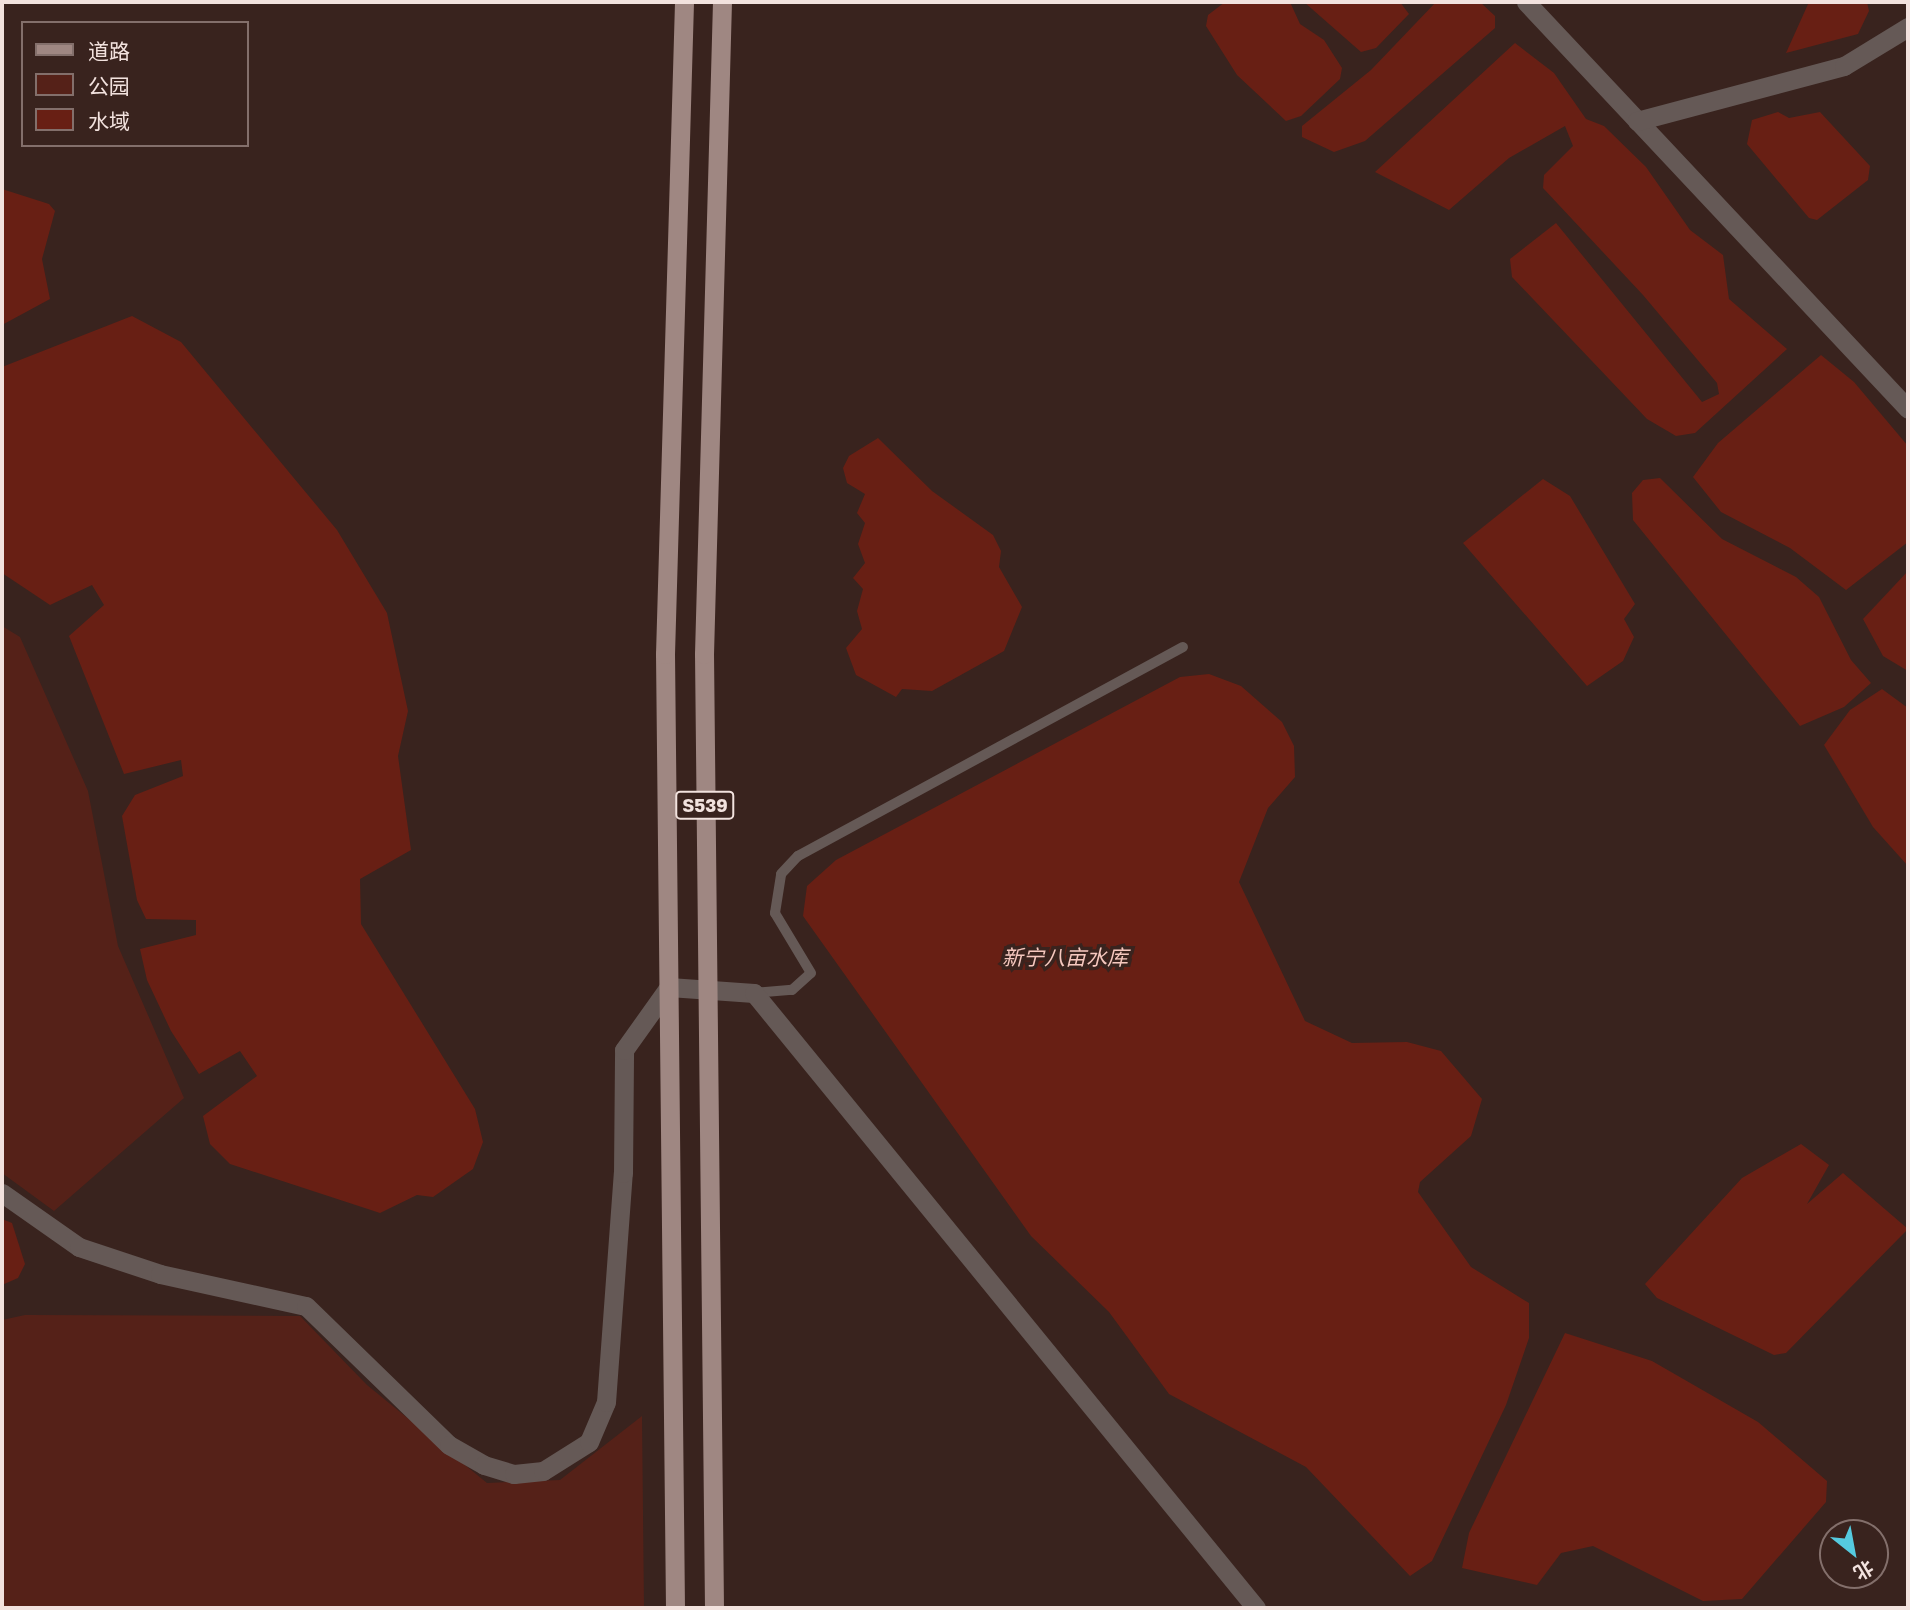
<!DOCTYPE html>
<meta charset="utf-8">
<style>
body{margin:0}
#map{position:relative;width:1910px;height:1610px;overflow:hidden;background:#39231e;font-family:"Golos Text","Noto Sans SC",sans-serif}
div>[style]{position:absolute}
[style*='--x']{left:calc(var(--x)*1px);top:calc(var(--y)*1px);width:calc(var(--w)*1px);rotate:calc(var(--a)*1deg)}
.green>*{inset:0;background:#552118}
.water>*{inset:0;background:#681f14}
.service>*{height:10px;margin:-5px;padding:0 5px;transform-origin:5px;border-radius:5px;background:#655956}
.minor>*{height:19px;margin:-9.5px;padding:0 9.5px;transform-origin:9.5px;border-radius:9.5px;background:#655956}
.primary>*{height:19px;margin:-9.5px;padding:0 9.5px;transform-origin:9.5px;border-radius:9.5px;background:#9f8782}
span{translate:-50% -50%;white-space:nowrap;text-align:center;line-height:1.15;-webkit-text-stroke:7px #39231e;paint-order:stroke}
.shield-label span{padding:2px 5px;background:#39231e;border:2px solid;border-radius:5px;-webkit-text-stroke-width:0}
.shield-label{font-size:18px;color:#f2e2de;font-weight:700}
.water-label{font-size:21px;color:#f6c8bf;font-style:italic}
.frame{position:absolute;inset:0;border:4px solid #f2e2de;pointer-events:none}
.legend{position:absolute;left:21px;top:21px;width:228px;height:126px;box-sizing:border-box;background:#39231e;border:2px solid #836f6b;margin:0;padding:9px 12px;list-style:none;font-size:21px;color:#f2e2de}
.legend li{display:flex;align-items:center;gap:14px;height:35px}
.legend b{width:35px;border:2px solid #836f6b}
.north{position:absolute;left:1819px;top:1519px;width:70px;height:70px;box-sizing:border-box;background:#39231e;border:2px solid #836f6b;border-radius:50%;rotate:149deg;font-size:19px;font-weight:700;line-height:28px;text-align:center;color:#f2e2de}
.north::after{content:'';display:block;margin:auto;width:24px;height:32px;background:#55cadf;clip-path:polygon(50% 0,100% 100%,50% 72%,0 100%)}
</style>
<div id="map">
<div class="green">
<i style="clip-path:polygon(2px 626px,20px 637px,88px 791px,118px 946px,184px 1098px,54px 1211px,2px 1173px)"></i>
<i style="clip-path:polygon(25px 1315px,300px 1316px,367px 1385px,487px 1483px,560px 1480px,642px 1416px,644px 1608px,2px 1608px,2px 1320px)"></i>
</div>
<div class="water">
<i style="clip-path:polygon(1225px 2px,1290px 2px,1300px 24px,1324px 40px,1342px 68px,1340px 79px,1301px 116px,1286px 121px,1237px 75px,1206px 26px,1208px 15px)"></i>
<i style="clip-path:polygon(1304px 2px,1400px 2px,1409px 14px,1376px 48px,1361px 52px)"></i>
<i style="clip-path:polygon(1436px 2px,1480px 2px,1495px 16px,1495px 28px,1365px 141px,1334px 152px,1302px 137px,1302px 126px,1371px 70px)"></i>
<i style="clip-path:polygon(1809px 2px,1867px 2px,1869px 11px,1858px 34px,1786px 53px)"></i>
<i style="clip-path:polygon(1515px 43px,1554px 73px,1586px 119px,1604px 126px,1646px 167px,1690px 230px,1723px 255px,1729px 299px,1787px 349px,1695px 433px,1676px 436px,1647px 419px,1512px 277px,1510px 259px,1556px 223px,1702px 402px,1719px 394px,1717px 383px,1643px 295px,1543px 188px,1544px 175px,1573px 146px,1565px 126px,1509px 158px,1449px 210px,1375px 172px)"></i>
<i style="clip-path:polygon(1778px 112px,1789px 118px,1820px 112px,1870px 166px,1868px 180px,1817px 220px,1809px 218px,1747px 144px,1752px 120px)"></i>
<i style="clip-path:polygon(2px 189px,49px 204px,55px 211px,42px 259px,50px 299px,2px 325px)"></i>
<i style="clip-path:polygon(132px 316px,181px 342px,337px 530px,387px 613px,408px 711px,398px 756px,411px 850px,360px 879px,361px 924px,475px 1109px,483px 1142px,473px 1169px,433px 1197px,417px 1195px,380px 1213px,230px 1164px,210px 1144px,203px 1116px,257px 1076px,240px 1051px,199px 1074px,171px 1031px,147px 980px,140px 949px,196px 935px,196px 920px,146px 919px,137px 900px,122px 816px,135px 795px,183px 776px,181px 760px,124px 774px,69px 636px,104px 605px,92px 585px,50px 605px,2px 573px,2px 367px)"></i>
<i style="clip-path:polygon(1821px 355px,1854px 382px,1908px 446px,1908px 542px,1846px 590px,1790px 548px,1721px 512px,1693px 477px,1718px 443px)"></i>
<i style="clip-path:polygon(878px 438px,932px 491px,993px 535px,1001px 551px,999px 567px,1022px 607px,1004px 651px,932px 691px,902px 689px,896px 697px,856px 675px,846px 648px,862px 629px,857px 611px,863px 589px,853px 578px,865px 563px,858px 544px,865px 523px,857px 513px,865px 494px,847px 483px,843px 468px,849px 456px)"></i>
<i style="clip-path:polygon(1660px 478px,1722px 539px,1796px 577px,1819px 597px,1851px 660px,1871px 683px,1844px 707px,1800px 726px,1633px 520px,1632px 493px,1643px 480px)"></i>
<i style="clip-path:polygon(1543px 479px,1570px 496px,1635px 604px,1624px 619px,1634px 637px,1623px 661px,1587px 686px,1463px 543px)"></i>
<i style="clip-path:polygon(1908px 571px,1908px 671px,1883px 656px,1863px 619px)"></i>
<i style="clip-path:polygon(1209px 674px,1241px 686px,1282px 722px,1294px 746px,1295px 777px,1268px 808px,1239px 882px,1305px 1021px,1352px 1043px,1407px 1042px,1441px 1051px,1482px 1099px,1471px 1136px,1420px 1182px,1418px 1192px,1471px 1267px,1529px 1303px,1529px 1338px,1506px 1405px,1432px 1561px,1410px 1576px,1306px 1467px,1169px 1394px,1109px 1312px,1031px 1236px,803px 916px,807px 886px,836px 860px,1180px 677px)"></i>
<i style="clip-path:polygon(1882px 689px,1908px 708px,1908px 866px,1873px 827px,1824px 745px,1850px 710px)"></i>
<i style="clip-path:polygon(1801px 1144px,1829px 1165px,1807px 1204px,1843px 1173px,1908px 1229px,1786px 1353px,1774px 1355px,1657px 1298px,1645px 1284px,1742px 1178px)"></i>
<i style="clip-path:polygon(2px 1219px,12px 1223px,25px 1264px,18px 1278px,2px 1285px)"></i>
<i style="clip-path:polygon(1565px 1333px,1652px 1361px,1758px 1422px,1827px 1481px,1826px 1502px,1742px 1599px,1703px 1601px,1593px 1546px,1561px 1553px,1537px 1585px,1462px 1568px,1469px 1533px)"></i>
</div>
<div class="service">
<i style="--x:754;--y:993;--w:38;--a:-5"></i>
<i style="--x:792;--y:990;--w:25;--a:-42"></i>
<i style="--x:811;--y:973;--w:70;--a:-121"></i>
<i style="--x:775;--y:913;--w:39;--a:-81"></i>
<i style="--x:781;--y:874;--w:25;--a:-47"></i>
<i style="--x:798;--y:856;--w:438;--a:-28.5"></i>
</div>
<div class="minor">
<i style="--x:1526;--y:2;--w:558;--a:46.81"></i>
<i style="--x:1637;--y:121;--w:214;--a:-14.9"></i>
<i style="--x:1844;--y:66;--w:75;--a:-31.4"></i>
<i style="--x:2;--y:1193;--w:94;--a:35"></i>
<i style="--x:79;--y:1247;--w:85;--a:18.4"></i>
<i style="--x:160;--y:1274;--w:149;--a:12.4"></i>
<i style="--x:306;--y:1306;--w:199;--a:44.2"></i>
<i style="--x:449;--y:1445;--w:40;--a:29.7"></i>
<i style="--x:484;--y:1465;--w:31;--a:17"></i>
<i style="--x:514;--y:1474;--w:29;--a:-6"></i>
<i style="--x:543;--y:1471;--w:54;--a:-32.2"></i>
<i style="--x:589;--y:1442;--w:43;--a:-67"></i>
<i style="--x:606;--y:1402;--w:230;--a:-85.8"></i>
<i style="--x:623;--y:1173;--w:123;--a:-89.5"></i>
<i style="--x:624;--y:1050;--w:77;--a:-54.5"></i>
<i style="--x:669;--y:987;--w:85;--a:4"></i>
<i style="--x:754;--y:993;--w:794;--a:50.78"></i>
</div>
<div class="primary">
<i style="--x:675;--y:1608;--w:954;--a:-90.6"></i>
<i style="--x:665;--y:654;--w:652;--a:-88.33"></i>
<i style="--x:714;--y:1608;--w:954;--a:-90.6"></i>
<i style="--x:704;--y:654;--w:652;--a:-88.42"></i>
</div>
<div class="shield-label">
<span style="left:705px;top:805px">S539</span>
</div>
<div class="water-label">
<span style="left:1065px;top:957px">新宁八亩水库</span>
</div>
<div class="frame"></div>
<ul class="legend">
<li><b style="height:9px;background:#9f8782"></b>道路</li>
<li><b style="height:19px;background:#552118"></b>公园</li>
<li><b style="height:19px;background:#681f14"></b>水域</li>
</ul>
<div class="north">北</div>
</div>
